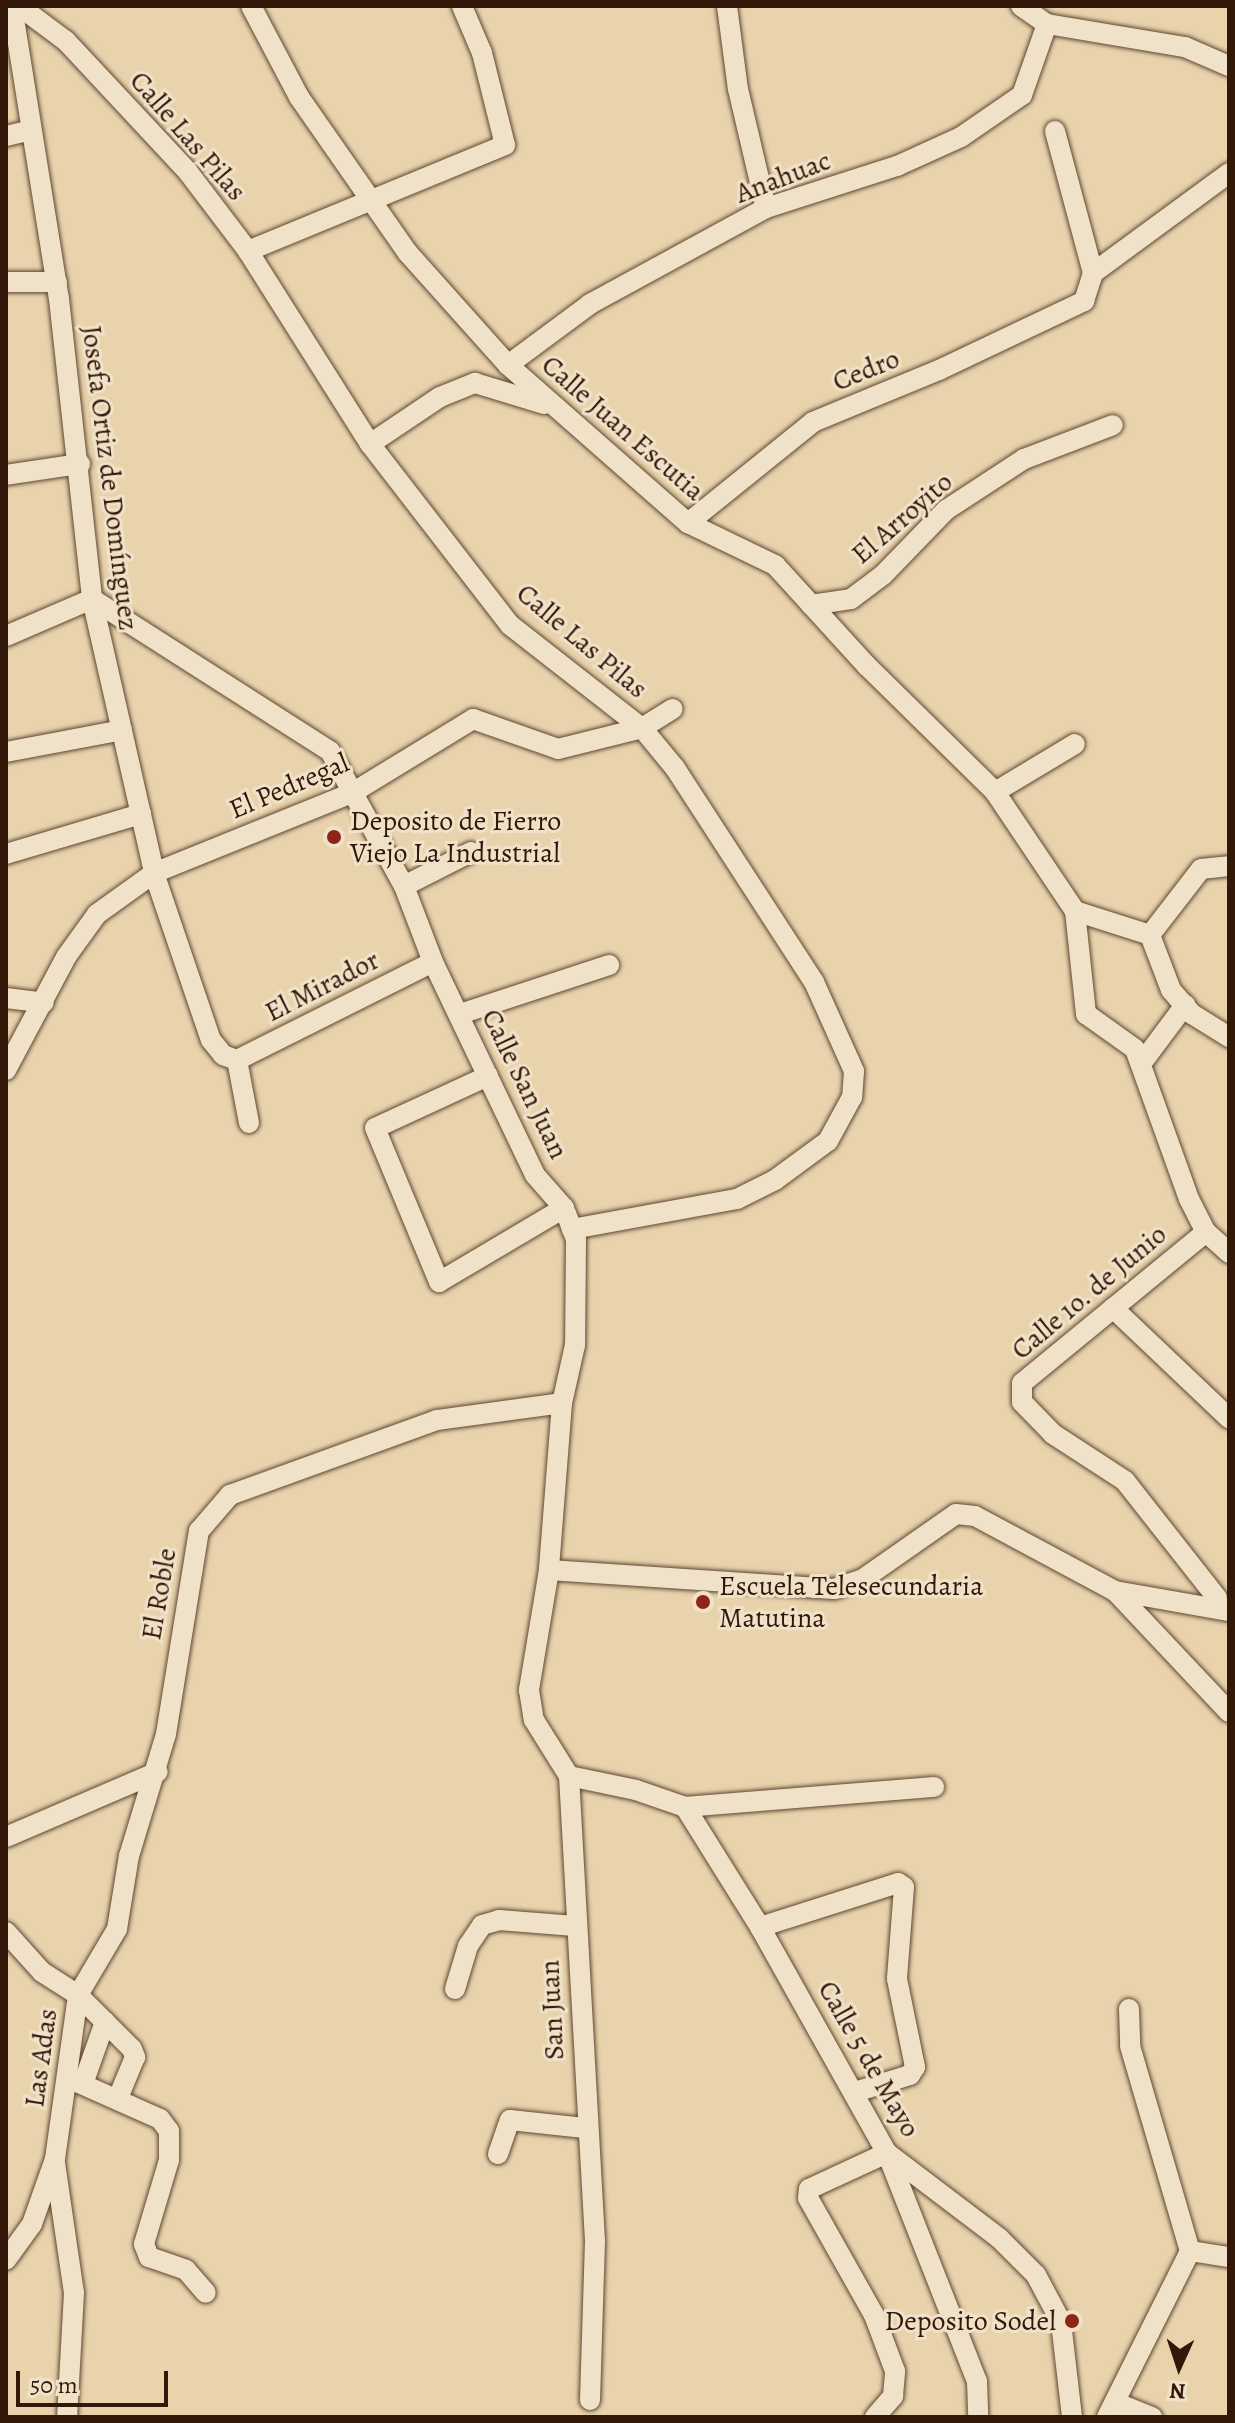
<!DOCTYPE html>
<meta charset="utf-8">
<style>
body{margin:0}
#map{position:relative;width:1235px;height:2423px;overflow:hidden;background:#e8d3ac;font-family:Alegreya,serif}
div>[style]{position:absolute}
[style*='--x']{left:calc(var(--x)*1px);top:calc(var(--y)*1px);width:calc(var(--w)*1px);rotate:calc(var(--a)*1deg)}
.roads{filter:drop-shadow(0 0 2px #604632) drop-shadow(0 0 2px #604632)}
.minor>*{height:20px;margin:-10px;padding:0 10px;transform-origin:10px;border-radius:10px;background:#f0e2c9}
.dots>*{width:22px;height:22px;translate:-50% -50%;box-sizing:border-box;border:4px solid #f0e2c9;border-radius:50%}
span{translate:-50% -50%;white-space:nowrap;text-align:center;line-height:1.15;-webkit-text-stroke:6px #f0e2c9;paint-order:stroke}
.street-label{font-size:28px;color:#331709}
.poi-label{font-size:28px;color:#331709}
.left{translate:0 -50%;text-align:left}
.right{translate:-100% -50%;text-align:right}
.frame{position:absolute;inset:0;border:8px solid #331709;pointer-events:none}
.north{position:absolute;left:1139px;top:2327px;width:80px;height:80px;-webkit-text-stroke:6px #f0e2c9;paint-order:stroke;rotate:183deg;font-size:22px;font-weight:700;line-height:32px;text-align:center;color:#331709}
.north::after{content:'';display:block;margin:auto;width:28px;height:36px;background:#331709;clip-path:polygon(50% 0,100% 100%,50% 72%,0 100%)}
.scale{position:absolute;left:16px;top:2371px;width:152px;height:36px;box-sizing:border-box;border:4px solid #331709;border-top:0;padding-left:10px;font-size:24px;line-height:28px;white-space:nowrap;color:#331709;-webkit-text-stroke:6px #f0e2c9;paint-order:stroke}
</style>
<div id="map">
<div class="roads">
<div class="minor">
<i style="--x:12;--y:6;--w:297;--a:80.9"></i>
<i style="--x:59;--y:299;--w:302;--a:83.7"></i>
<i style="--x:92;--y:599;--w:281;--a:77.2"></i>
<i style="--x:154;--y:873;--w:176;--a:71.2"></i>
<i style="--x:211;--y:1040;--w:19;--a:51"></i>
<i style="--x:223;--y:1055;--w:15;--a:20"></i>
<i style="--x:237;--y:1060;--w:64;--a:79.2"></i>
<i style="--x:19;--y:6;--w:59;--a:36.7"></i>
<i style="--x:66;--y:41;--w:179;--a:47"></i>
<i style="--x:188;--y:172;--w:99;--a:52.8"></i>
<i style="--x:248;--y:251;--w:228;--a:57.7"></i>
<i style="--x:370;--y:444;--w:229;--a:52.3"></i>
<i style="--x:510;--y:625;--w:167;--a:38"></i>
<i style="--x:642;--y:728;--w:52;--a:50.5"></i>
<i style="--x:675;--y:768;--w:255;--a:57"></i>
<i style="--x:814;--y:982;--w:98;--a:65.8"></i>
<i style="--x:854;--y:1071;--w:26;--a:94"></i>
<i style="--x:852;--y:1097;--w:50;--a:118.6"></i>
<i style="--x:828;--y:1141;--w:66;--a:143.7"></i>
<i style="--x:775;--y:1180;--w:42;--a:153.4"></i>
<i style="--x:737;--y:1199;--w:168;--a:169.7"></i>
<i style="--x:251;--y:6;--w:103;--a:62.2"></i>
<i style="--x:299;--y:97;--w:189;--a:55.1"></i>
<i style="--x:407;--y:252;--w:152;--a:48.2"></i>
<i style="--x:508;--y:365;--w:240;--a:41.3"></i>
<i style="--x:688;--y:523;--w:97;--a:25.8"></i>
<i style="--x:775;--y:565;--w:137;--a:47.7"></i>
<i style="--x:867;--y:666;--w:180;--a:44.5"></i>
<i style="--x:995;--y:792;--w:143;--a:56.1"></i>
<i style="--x:1075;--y:911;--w:79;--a:17.7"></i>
<i style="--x:727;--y:6;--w:84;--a:82.5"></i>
<i style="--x:738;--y:89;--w:122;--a:76.8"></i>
<i style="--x:1021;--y:6;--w:32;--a:35"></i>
<i style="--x:1047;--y:24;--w:140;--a:9.5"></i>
<i style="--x:1185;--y:47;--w:48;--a:23.4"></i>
<i style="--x:6;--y:136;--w:23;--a:-13"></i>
<i style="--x:248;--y:251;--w:278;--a:-22.4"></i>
<i style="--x:505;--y:145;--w:95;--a:-104"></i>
<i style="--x:482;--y:53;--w:51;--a:-113.1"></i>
<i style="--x:1093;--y:273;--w:169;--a:-36.3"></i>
<i style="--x:6;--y:282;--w:51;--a:0"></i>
<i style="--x:508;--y:365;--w:102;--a:-36.6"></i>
<i style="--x:590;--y:304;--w:200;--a:-28.6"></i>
<i style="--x:766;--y:208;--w:138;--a:-17.8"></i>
<i style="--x:897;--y:166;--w:70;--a:-24.4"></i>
<i style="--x:961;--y:137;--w:74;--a:-34.5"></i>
<i style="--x:1022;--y:95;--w:75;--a:-70.6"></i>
<i style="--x:370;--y:444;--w:84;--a:-33.9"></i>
<i style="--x:440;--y:397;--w:38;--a:-22"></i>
<i style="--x:475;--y:383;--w:72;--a:16.9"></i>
<i style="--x:6;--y:475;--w:75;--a:-8.5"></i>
<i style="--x:688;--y:523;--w:161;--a:-38.9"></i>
<i style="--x:813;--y:422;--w:136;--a:-22.4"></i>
<i style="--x:939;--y:370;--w:161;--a:-25.4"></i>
<i style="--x:1084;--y:301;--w:29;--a:-72"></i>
<i style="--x:1093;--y:273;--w:147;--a:-105"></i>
<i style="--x:92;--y:599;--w:282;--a:32.6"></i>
<i style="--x:330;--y:751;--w:154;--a:61.3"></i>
<i style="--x:404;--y:886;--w:81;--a:69.1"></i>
<i style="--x:433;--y:962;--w:236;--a:64.4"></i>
<i style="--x:535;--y:1175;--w:44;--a:48.7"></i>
<i style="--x:564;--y:1208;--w:34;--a:69"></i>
<i style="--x:576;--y:1240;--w:105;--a:90.5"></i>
<i style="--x:575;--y:1345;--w:59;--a:102.6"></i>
<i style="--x:562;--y:1403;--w:168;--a:94.5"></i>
<i style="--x:549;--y:1570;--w:122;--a:99.5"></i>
<i style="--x:529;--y:1690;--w:30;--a:81"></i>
<i style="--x:534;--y:1720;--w:66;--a:58"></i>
<i style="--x:569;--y:1776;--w:466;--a:86.8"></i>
<i style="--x:595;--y:2241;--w:159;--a:91.8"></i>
<i style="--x:811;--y:605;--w:40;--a:-8.5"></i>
<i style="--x:851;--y:599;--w:40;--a:-37"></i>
<i style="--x:883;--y:575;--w:91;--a:-45.9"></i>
<i style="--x:946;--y:510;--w:93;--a:-33.2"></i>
<i style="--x:1024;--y:459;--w:95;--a:-20.9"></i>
<i style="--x:6;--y:636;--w:94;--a:-23.3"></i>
<i style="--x:6;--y:752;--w:118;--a:-10.7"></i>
<i style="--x:995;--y:792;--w:93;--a:-31"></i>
<i style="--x:6;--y:854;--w:141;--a:-16.5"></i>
<i style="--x:404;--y:886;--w:75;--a:-26.9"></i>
<i style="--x:1075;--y:911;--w:104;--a:83.9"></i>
<i style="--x:1086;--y:1014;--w:60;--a:35.5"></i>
<i style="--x:1135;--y:1049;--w:159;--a:70.2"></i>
<i style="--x:1189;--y:1199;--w:37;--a:63"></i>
<i style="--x:1206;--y:1232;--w:31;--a:42"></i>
<i style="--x:1150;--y:935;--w:59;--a:69.1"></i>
<i style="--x:1171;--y:990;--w:32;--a:49"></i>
<i style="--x:1192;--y:1014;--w:44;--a:31.9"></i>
<i style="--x:1150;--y:935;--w:83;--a:-52.3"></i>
<i style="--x:1201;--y:869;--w:28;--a:-6"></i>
<i style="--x:6;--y:998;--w:38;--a:7"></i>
<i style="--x:460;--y:1014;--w:157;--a:-18.2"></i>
<i style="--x:237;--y:1060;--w:219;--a:-26.6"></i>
<i style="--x:1141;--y:1064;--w:74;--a:-53.3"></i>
<i style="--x:6;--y:1070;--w:128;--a:-62"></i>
<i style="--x:66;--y:957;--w:53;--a:-54.2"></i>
<i style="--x:97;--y:914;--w:70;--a:-35.7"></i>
<i style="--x:154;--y:873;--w:214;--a:-22"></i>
<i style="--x:352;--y:793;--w:142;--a:-31.4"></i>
<i style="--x:473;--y:719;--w:90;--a:19.4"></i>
<i style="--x:558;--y:749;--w:87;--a:-14"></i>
<i style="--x:642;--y:728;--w:36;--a:-32"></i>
<i style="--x:488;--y:1076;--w:124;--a:155.3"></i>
<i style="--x:375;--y:1128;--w:167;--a:67.4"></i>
<i style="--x:439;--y:1282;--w:145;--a:-30.6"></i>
<i style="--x:1206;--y:1232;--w:238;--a:140.6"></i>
<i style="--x:1022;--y:1383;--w:19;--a:90"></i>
<i style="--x:1022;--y:1402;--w:45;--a:45.9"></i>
<i style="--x:1053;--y:1434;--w:86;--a:33.1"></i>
<i style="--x:1125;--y:1481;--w:149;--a:51.8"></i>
<i style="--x:1113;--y:1308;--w:160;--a:43.5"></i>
<i style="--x:549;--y:1570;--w:286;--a:3.8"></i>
<i style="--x:834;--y:1589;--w:31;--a:-19"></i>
<i style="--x:863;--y:1579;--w:113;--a:-35"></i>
<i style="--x:956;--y:1514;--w:19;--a:6"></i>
<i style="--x:975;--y:1516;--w:159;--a:28.2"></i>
<i style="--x:1115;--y:1591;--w:116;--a:10"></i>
<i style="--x:1115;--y:1591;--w:166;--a:46.7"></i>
<i style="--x:569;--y:1776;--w:68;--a:11.8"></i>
<i style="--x:636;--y:1790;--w:52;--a:19.1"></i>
<i style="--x:685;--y:1807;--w:142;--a:58"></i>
<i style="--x:760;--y:1927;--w:259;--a:60.7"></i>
<i style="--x:887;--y:2153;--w:141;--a:37.2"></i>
<i style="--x:999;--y:2238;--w:52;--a:45"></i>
<i style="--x:1036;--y:2275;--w:53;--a:62"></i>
<i style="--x:1061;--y:2322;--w:96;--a:83.4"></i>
<i style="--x:685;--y:1807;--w:250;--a:-4.6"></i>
<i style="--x:6;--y:1837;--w:165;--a:-23.2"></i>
<i style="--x:760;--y:1927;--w:145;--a:-17.7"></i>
<i style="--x:898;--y:1883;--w:7;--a:34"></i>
<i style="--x:904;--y:1887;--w:92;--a:94.4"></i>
<i style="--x:897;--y:1979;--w:90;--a:78.4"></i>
<i style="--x:915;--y:2067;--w:9;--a:122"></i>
<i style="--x:910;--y:2075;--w:58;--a:162.8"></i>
<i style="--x:6;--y:1932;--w:54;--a:48"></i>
<i style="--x:42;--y:1972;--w:43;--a:32.6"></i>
<i style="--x:78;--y:1995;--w:76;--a:45"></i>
<i style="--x:132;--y:2049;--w:9;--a:69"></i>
<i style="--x:135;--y:2057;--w:44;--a:112.5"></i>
<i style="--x:455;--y:1989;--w:45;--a:-73.2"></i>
<i style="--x:468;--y:1946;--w:25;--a:-56"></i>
<i style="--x:482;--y:1925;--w:18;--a:-16"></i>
<i style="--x:499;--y:1920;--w:76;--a:4.5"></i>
<i style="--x:1129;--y:2009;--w:37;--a:88"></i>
<i style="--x:1130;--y:2046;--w:214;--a:73.7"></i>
<i style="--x:68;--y:2078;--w:101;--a:24"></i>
<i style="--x:160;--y:2119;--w:15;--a:53"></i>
<i style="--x:169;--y:2131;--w:29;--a:90"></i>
<i style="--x:169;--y:2160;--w:88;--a:106.6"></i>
<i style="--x:144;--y:2244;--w:14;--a:69"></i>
<i style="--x:149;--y:2257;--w:39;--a:19"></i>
<i style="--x:186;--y:2270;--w:30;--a:49"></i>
<i style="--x:83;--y:2084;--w:66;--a:-70.5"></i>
<i style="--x:498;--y:2154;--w:36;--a:-71"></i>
<i style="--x:510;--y:2120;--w:75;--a:6.1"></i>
<i style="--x:55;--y:2163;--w:131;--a:81.7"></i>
<i style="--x:74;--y:2293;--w:124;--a:93.2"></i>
<i style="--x:6;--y:2260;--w:44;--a:-54.2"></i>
<i style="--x:32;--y:2224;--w:69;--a:-70.5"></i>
<i style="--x:55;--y:2159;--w:166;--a:-82"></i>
<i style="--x:78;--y:1995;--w:77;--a:-59.4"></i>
<i style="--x:117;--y:1929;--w:74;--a:-80.7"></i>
<i style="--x:129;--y:1856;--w:127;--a:-73.1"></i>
<i style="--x:166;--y:1734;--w:206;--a:-80.8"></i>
<i style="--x:199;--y:1531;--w:48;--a:-49.3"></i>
<i style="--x:230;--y:1495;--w:220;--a:-19.9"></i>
<i style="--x:437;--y:1420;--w:126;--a:-7.7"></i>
<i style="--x:1117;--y:2403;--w:38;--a:22"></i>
<i style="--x:875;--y:2417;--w:28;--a:-49"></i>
<i style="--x:893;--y:2396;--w:25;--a:-85"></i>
<i style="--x:895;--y:2371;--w:60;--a:-110.6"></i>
<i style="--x:874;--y:2315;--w:134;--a:-119.4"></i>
<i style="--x:808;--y:2198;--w:9;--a:-84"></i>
<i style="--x:809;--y:2189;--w:86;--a:-24.8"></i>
<i style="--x:887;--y:2153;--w:245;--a:68.5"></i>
<i style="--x:977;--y:2381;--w:36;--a:88"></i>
<i style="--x:1107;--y:2417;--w:186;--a:-63.4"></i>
<i style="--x:1190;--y:2251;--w:39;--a:9"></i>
</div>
</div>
<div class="dots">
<i style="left:334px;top:837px;background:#8f2418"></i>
<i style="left:703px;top:1602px;background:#8f2418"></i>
<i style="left:1072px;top:2321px;background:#8f2418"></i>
</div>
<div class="street-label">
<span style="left:188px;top:136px;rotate:49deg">Calle Las Pilas</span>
<span style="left:783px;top:177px;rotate:-21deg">Anahuac</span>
<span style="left:866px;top:370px;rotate:-22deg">Cedro</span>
<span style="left:623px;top:428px;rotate:41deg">Calle Juan Escutia</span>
<span style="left:110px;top:478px;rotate:83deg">Josefa Ortiz de Domínguez</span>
<span style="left:902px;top:518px;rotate:-41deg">El Arroyito</span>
<span style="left:582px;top:641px;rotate:40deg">Calle Las Pilas</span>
<span style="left:289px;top:786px;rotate:-23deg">El Pedregal</span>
<span style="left:322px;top:986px;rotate:-27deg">El Mirador</span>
<span style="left:525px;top:1084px;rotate:64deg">Calle San Juan</span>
<span style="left:1089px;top:1292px;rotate:-40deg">Calle 1o. de Junio</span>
<span style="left:159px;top:1594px;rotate:-80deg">El Roble</span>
<span style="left:552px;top:2010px;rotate:-93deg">San Juan</span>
<span style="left:41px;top:2058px;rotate:-82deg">Las Adas</span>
<span style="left:869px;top:2059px;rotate:60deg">Calle 5 de Mayo</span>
</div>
<div class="poi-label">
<span class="left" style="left:350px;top:837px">Deposito de Fierro<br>Viejo La Industrial</span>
<span class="left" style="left:719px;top:1602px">Escuela Telesecundaria<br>Matutina</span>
<span class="right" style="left:1056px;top:2321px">Deposito Sodel</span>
</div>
<div class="frame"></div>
<div class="north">N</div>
<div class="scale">50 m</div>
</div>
